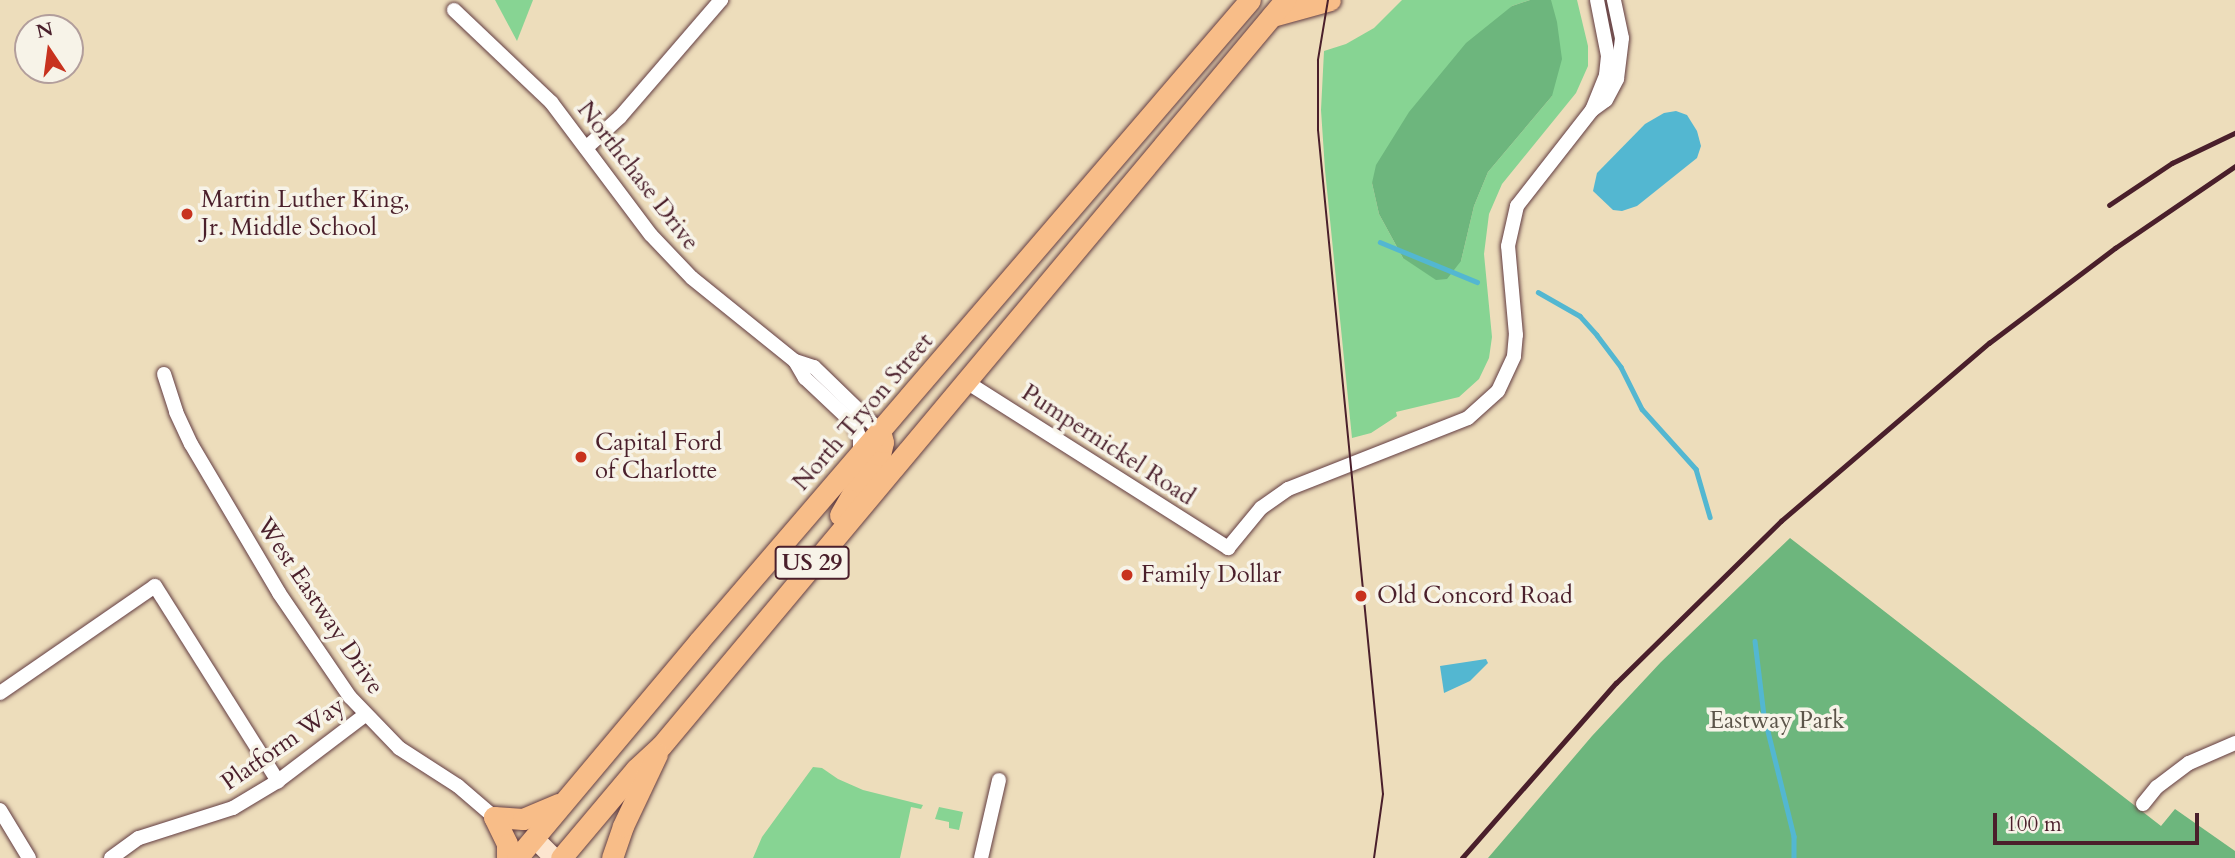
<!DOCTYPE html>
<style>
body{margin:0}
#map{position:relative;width:2235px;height:858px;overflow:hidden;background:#edddbb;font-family:Cardo,serif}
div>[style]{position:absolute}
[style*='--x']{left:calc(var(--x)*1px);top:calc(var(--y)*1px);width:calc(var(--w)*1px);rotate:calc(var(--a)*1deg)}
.green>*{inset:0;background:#87d493}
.forest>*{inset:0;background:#6db67d}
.water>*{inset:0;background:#53b7d1}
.stream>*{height:4.5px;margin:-2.25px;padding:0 2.25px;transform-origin:2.25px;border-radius:2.25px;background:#53b7d1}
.roads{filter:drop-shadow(0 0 2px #623c41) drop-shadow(0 0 2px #623c41)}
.street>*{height:14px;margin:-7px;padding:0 7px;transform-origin:7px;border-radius:7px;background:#fff}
.secondary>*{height:19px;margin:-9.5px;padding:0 9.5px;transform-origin:9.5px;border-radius:9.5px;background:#fce5cf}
.primary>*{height:21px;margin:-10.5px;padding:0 10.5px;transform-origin:10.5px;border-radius:10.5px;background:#f8bd88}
.tram>*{height:2px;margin:-1px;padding:0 1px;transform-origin:1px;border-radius:1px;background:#4a1f2b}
.rail>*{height:4.5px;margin:-2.25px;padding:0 2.25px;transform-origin:2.25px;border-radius:2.25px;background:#4a1f2b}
.dots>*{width:19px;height:19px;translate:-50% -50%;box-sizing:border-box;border:4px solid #f7f3e8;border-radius:50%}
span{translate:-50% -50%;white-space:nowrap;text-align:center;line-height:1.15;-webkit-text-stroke:7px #f7f3e8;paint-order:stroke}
.shield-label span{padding:2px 5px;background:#f7f3e8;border:2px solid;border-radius:5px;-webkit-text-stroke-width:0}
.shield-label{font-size:23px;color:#4a1f2b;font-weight:700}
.street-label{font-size:24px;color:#4a1f2b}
.poi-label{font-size:24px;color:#4a1f2b}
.left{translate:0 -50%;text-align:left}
.park-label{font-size:24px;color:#5c554a}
.north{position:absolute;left:14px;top:14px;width:70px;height:70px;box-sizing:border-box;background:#f7f3e8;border:2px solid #b29e9c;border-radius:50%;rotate:347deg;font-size:19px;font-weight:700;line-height:28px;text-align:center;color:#4a1f2b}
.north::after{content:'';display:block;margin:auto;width:24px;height:32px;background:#c8321e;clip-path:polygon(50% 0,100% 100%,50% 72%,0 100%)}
.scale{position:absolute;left:1993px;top:813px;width:206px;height:32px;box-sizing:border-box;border:4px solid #4a1f2b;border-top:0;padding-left:9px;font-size:21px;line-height:24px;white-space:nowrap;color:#4a1f2b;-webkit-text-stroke:5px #f7f3e8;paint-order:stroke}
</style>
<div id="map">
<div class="green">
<i style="clip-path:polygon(495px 0,533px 0,517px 41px)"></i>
<i style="clip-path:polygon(1402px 0,1530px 0,1512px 6px,1372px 183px,1379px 214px,1403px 258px,1461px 261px,1474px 206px,1488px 172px,1552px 96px,1550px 0,1577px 0,1588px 46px,1588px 66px,1576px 93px,1502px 184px,1489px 214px,1484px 254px,1492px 337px,1489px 358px,1479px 379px,1459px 397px,1396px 412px,1397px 416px,1371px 433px,1352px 438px,1325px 170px,1321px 110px,1324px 51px,1346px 44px,1374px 28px)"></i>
<i style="clip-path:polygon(813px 767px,822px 768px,838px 779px,863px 790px,923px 805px,921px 809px,911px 807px,900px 858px,753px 858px,762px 837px)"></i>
<i style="clip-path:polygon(939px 807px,963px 812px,959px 830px,949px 828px,949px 822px,935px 819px)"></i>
</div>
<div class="forest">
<i style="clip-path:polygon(1530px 0,1551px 0,1557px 22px,1562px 59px,1552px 96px,1488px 172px,1474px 206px,1461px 261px,1447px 279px,1436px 280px,1403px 258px,1379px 214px,1372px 183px,1376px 165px,1409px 112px,1466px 43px,1512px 6px)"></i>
<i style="clip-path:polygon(1790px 538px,2161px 826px,2175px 809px,2235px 851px,2235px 858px,1488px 858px,1592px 736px,1661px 662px)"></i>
</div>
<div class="water">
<i style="clip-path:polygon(1676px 111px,1687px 115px,1697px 131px,1701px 146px,1697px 158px,1637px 206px,1622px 211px,1613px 210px,1593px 191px,1597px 173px,1645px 124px,1664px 113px)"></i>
<i style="clip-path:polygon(1486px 659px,1488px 663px,1470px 681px,1444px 693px,1440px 666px)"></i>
</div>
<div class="stream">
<i style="--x:1380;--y:242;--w:105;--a:22.4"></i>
<i style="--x:1538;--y:292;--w:48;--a:29.7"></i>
<i style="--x:1580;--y:316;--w:25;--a:48"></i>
<i style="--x:1597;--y:335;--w:40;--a:53"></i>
<i style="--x:1621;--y:367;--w:47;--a:63.4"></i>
<i style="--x:1642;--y:409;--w:81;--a:48"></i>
<i style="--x:1696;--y:469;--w:50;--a:73.7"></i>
<i style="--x:1755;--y:641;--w:75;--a:83.1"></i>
<i style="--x:1764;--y:715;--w:125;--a:76.1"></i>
<i style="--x:1794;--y:836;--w:22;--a:90"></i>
</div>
<div class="roads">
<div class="street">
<i style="--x:454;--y:10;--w:134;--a:43.5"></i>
<i style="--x:551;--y:102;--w:166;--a:53.1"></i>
<i style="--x:651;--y:235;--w:59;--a:46.4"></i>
<i style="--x:692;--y:278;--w:132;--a:38.9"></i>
<i style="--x:795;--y:361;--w:20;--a:18"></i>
<i style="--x:814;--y:367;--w:92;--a:44.1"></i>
<i style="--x:1592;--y:110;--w:38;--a:-68"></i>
<i style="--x:1606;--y:75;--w:19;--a:-84"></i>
<i style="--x:1608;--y:56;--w:57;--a:-101.1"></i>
<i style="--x:586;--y:148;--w:46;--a:-42.4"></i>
<i style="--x:620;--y:117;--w:155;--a:-49.2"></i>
<i style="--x:795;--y:361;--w:20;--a:60"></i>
<i style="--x:805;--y:378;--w:67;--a:43.2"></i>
<i style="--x:854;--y:424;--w:15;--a:67"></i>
<i style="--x:860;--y:438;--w:16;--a:90"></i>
<i style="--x:164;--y:374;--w:40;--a:72"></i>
<i style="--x:176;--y:412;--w:35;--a:65"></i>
<i style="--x:191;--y:444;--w:173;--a:59.4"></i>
<i style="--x:279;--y:593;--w:126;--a:55.7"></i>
<i style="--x:350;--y:697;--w:71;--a:46.1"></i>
<i style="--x:399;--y:748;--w:70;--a:32.8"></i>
<i style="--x:458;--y:786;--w:48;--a:40.7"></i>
<i style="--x:965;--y:381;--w:312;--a:32.4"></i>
<i style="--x:1228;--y:548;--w:52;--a:-50.5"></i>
<i style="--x:1261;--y:508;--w:33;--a:-35"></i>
<i style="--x:1288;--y:489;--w:193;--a:-21.5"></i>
<i style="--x:1468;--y:418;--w:40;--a:-42"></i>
<i style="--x:1498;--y:391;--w:38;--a:-65"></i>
<i style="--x:1514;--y:356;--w:21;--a:-85"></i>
<i style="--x:1516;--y:335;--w:89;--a:-95.1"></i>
<i style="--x:1508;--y:246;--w:41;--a:-77.3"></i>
<i style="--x:1517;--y:206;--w:122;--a:-52"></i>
<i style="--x:1592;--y:110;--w:17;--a:-36"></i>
<i style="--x:1606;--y:100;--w:24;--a:-62"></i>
<i style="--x:1617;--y:79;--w:41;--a:-83"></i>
<i style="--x:1622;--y:38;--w:39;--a:-102"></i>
<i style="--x:0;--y:693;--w:188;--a:-34.6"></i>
<i style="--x:155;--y:586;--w:231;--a:57.8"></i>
<i style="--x:2143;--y:804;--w:22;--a:-51"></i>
<i style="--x:2157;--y:787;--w:40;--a:-37"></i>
<i style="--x:2189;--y:763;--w:50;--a:-23.5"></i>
<i style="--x:0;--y:810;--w:56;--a:58.9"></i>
<i style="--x:111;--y:858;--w:34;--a:-36"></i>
<i style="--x:139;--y:838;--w:99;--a:-17.7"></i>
<i style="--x:233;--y:808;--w:52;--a:-31"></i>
<i style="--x:278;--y:781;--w:109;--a:-37.2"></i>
<i style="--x:981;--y:858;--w:80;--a:-77"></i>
</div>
<div class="secondary">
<i style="--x:534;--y:838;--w:28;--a:45"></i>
</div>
<div class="primary">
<i style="--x:1272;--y:16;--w:60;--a:-15.4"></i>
<i style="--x:840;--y:515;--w:38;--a:-60"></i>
<i style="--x:859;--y:482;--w:34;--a:-52"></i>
<i style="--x:880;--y:455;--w:13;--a:-77"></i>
<i style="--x:883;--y:442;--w:11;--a:-105"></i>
<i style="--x:494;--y:817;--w:29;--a:4"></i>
<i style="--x:523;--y:819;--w:38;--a:-23"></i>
<i style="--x:494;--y:817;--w:30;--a:64"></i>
<i style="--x:507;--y:844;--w:14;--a:90"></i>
<i style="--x:517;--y:858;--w:283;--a:-50"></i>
<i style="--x:699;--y:641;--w:845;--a:-49.32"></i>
<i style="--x:561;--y:858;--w:116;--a:-49.9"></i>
<i style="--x:636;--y:769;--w:34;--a:-43"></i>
<i style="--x:661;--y:746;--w:973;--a:-50.09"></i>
<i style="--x:612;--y:858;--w:34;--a:-71"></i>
<i style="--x:623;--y:826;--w:80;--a:-64.7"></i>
</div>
</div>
<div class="tram">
<i style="--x:1328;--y:0;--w:61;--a:99.5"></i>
<i style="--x:1318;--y:60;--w:70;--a:90"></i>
<i style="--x:1318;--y:130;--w:667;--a:84.41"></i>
<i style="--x:1383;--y:794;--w:65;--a:98"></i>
</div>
<div class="rail">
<i style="--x:2109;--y:205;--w:76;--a:-33.7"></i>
<i style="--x:2172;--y:163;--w:70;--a:-25.5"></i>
<i style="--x:1462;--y:858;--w:233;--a:-48.7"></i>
<i style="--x:1616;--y:683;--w:231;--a:-44.5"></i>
<i style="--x:1781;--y:521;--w:274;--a:-40.6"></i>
<i style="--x:1989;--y:343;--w:158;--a:-37"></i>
<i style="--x:2115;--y:248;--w:145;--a:-34.3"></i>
</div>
<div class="dots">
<i style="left:187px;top:214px;background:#c8321e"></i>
<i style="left:581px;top:457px;background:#c8321e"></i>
<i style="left:1127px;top:575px;background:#c8321e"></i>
<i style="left:1361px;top:596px;background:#c8321e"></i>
</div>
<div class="shield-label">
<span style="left:812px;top:563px">US 29</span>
</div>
<div class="street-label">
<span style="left:638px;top:176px;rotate:52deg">Northchase Drive</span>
<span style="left:863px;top:412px;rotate:-49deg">North Tryon Street</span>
<span style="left:1108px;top:445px;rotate:33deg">Pumpernickel Road</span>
<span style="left:320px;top:606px;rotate:56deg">West Eastway Drive</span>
<span style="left:283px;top:744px;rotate:-35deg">Platform Way</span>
</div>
<div class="poi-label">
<span class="left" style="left:201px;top:214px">Martin Luther King,<br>Jr. Middle School</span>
<span class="left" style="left:595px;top:457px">Capital Ford<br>of Charlotte</span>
<span class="left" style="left:1141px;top:575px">Family Dollar</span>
<span class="left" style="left:1377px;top:596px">Old Concord Road</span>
</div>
<div class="park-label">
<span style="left:1777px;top:721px">Eastway Park</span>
</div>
<div class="north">N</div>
<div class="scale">100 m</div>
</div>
